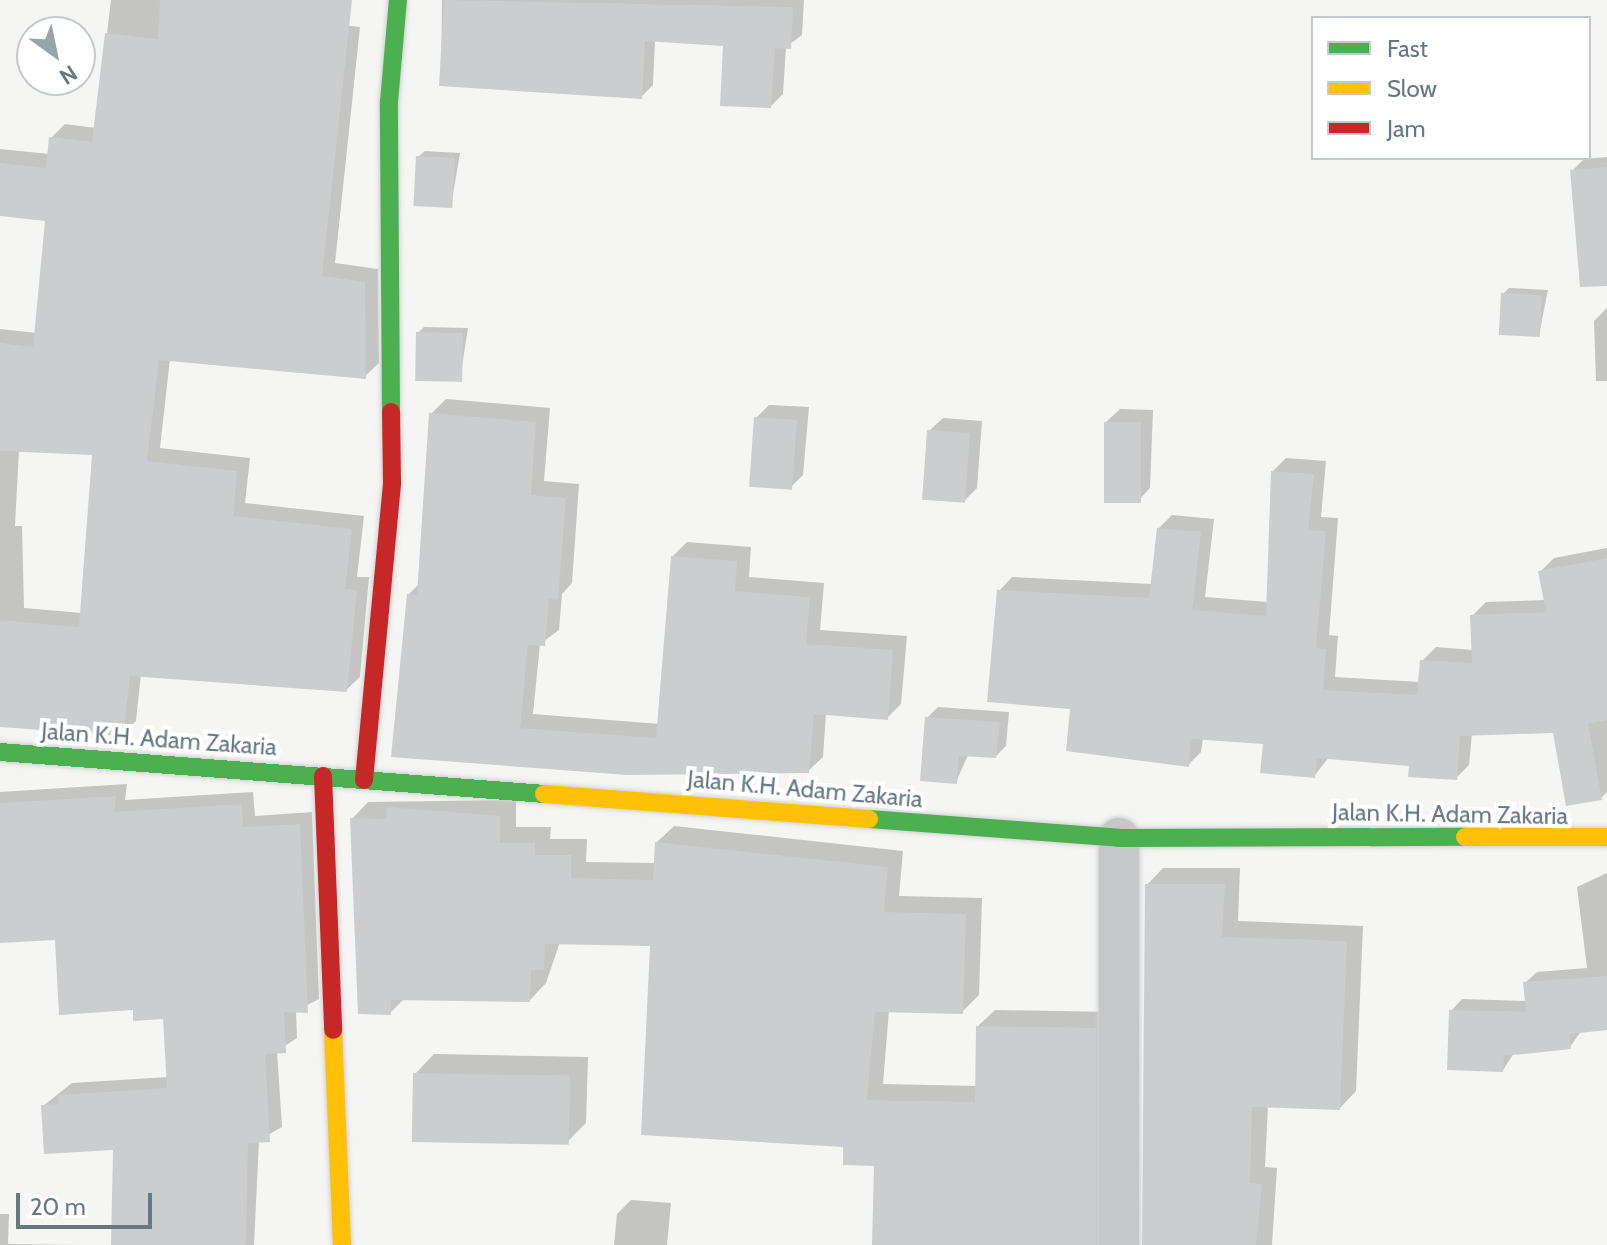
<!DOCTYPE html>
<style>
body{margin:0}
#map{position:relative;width:1607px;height:1245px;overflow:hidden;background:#f5f5f4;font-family:Cabin,sans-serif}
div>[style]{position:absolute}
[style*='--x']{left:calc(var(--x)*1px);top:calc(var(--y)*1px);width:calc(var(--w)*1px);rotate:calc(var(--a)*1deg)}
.shadow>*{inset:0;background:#0003}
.building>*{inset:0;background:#cccdce;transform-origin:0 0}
.roads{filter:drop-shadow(0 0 2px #d0d1d1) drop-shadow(0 0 2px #d0d1d1)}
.street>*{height:40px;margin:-20px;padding:0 20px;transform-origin:20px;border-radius:20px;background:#c6c7c8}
.fast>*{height:18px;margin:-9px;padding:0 9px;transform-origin:9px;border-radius:9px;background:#4caf50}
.slow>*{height:18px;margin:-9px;padding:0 9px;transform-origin:9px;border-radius:9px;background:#ffc107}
.jam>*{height:18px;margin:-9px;padding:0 9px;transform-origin:9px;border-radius:9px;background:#c62828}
span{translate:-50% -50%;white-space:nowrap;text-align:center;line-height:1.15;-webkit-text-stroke:8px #fff;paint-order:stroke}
.street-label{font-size:24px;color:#687881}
.legend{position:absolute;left:1311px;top:16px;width:280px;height:144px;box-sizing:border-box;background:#fff;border:2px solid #c3c9cd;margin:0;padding:10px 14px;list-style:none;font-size:24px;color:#687881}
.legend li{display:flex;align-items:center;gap:16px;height:40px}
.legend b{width:40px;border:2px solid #c3c9cd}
.north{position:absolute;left:16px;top:16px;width:80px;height:80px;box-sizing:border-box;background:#fff;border:2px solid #c3c9cd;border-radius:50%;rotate:147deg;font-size:22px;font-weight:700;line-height:32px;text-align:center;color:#687881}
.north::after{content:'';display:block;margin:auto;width:28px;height:36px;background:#99a4a9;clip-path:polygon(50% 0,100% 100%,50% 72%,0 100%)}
.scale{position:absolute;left:16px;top:1193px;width:136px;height:36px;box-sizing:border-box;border:4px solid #687881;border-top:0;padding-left:10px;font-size:24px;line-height:28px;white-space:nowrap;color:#687881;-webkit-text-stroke:6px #fff;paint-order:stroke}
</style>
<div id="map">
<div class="shadow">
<i style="clip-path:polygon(evenodd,111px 0,337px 0,335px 24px,360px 27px,335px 263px,378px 269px,379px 363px,365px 376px,170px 359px,160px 448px,250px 458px,245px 503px,364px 516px,357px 577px,369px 577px,360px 677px,346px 690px,141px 674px,136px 721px,122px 734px,0 726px,0 329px,37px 333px,47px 220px,0 214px,0 149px,49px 154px,51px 138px,65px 124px,96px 128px,111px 0,19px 450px,94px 453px,82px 613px,24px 608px,22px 526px,15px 526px,19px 450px)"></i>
<i style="clip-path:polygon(442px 0,804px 0,802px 35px,786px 47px,783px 94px,771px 106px,726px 44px,655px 40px,653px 85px,641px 97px,441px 84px)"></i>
<i style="clip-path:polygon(425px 151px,460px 153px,451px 206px,418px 157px)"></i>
<i style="clip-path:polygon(1607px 157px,1607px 236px,1572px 171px,1584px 159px)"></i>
<i style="clip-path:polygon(1509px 288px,1548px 290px,1539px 335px,1503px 294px)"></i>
<i style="clip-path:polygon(1607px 308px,1607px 381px,1596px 381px,1594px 321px)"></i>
<i style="clip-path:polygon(424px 327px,468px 328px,460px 379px,418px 333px)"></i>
<i style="clip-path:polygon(446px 399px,550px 408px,544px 481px,579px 484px,572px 583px,562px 594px,559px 630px,540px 644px,533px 714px,660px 724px,672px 557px,687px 542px,751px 547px,749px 577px,824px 583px,820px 630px,907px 636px,901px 704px,887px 718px,826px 713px,823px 757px,808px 771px,393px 755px,408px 595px,419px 584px,431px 414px)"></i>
<i style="clip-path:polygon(769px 405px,809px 407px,803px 475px,790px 488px,756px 418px)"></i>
<i style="clip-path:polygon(1120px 409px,1153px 410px,1150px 488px,1137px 502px,1106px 422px)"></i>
<i style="clip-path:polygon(943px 418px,982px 421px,977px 488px,963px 502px,929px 431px)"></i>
<i style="clip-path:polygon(1286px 458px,1326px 461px,1321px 517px,1338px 518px,1329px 635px,1338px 636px,1335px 677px,1420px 682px,1422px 661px,1436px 647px,1473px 650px,1472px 616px,1486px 602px,1546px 600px,1541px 571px,1554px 558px,1607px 548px,1607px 792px,1601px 798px,1554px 731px,1472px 733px,1469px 765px,1456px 778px,1411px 764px,1329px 757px,1315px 775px,1265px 742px,1203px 738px,1201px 752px,1188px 765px,1072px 707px,999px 591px,1012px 577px,1152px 584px,1159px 528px,1172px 515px,1214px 519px,1205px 597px,1268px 602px,1273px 471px)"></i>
<i style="clip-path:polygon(938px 707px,1009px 712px,1006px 746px,996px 756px,968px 755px,956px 782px,927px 718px)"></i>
<i style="clip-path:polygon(127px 784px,125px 800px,253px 792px,255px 816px,312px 812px,319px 999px,296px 1011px,297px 1038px,277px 1051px,282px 1127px,259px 1140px,254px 1245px,113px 1245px,115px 1148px,43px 1106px,72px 1083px,168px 1077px,165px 1017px,134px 1007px,57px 938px,0 916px,0 792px)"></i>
<i style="clip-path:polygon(516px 800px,516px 827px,551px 827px,550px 839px,587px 839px,586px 862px,656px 863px,657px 842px,674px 826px,903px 851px,899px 896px,982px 898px,979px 995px,962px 1012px,889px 1010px,883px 1084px,977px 1086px,978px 1026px,995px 1010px,1112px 1012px,1123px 1245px,874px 1245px,876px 1164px,845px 1146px,652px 944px,560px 942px,546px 983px,530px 1000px,405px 998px,390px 1013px,352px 819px,368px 802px)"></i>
<i style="clip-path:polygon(1163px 868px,1240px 868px,1238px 921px,1363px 926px,1356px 1091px,1340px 1108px,1268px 1106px,1265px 1167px,1277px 1168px,1272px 1245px,1144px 1245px,1147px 885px)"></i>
<i style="clip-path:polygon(1607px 873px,1607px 1028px,1581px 1031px,1570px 1047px,1514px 1053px,1503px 1070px,1451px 1011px,1462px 999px,1527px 1001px,1525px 983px,1537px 972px,1587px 968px,1577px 887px)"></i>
<i style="clip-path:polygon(434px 1054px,588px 1057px,586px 1123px,566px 1143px,415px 1074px)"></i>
<i style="clip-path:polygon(631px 1200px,671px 1203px,667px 1245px,614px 1245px,617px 1214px)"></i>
<i style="clip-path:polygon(0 1214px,9px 1214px,8px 1244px,80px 1245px,0 1245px)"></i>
</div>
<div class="building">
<i style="clip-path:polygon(160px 0,352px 0,322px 276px,365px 282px,366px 379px,159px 360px,147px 461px,237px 471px,233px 516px,352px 529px,345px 589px,357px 590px,347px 692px,130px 676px,123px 736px,0 727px,0 620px,79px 627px,92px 455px,0 451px,0 343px,33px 347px,45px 221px,0 216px,0 163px,46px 168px,49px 137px,92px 142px,105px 33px,158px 39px)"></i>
<i style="clip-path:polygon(444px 0,793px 7px,791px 49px,775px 48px,771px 108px,720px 106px,723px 46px,645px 41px,642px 99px,439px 86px)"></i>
<i style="left:416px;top:156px;width:39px;height:50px;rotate:3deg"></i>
<i style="clip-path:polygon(1607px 167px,1607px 286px,1580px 287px,1570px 170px)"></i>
<i style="left:1501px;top:293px;width:41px;height:42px;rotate:3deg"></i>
<i style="left:416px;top:332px;width:47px;height:49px;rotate:1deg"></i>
<i style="clip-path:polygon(429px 413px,536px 422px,531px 495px,566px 498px,558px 600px,549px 599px,545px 646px,528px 645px,520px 728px,656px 738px,671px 556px,737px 561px,735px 591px,810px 597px,806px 644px,893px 650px,888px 720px,814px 714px,809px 773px,627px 775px,391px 757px,407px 594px,417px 595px)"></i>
<i style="left:754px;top:417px;width:43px;height:70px;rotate:4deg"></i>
<i style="left:1104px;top:422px;width:37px;height:81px"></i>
<i style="left:927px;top:430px;width:43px;height:70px;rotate:4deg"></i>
<i style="clip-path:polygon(1271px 471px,1314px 474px,1308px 530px,1326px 531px,1316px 648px,1326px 649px,1323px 690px,1417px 695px,1420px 660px,1472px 663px,1470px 615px,1546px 612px,1538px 571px,1607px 558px,1607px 720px,1588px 724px,1602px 800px,1566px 806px,1553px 733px,1460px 736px,1457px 780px,1408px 777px,1409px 766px,1317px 758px,1315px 778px,1260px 773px,1263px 744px,1191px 739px,1189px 767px,1066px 751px,1070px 709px,987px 702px,997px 590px,1149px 598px,1157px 528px,1201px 532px,1192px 610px,1266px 616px)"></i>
<i style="clip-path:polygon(925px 717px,1000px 722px,996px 758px,959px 756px,957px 784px,920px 781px)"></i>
<i style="clip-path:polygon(116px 796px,114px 812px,242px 804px,243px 827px,300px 824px,308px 1013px,284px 1012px,286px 1053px,265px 1054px,270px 1142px,248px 1143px,246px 1245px,111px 1245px,113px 1150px,44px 1154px,41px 1105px,59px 1104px,58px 1095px,167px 1088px,163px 1019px,133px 1021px,133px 1010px,59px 1015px,55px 940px,0 943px,0 803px)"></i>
<i style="clip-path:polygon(387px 807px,500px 816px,500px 843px,535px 843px,535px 855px,571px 855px,571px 878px,653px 880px,655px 842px,888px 867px,884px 912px,966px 914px,963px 1014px,875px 1012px,867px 1100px,975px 1102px,976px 1026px,1096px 1028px,1096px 1245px,872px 1245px,874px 1166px,843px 1165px,843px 1147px,641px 1135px,650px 946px,545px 944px,544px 970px,531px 970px,530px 1002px,391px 1000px,391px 1015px,358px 1014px,350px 818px,386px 819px)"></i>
<i style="clip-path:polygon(1145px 884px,1225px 884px,1222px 937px,1347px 941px,1340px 1110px,1252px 1107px,1250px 1183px,1262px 1184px,1256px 1245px,1142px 1245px)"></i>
<i style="clip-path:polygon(1607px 976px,1607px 1030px,1570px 1034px,1571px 1049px,1504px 1056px,1503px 1072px,1447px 1070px,1449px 1010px,1526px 1012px,1523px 982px)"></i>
<i style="left:413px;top:1073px;width:157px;height:69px;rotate:1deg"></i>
</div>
<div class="roads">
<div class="street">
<i style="--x:1119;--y:1245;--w:407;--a:-90"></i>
</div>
<div class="fast">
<i style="--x:391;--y:412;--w:310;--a:-90.4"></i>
<i style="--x:389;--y:102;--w:102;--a:-85"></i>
<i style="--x:0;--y:752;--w:546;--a:4.41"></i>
<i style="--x:869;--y:819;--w:251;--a:4.3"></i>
<i style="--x:1119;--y:838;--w:346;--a:-0.2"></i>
</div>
<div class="slow">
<i style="--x:544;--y:794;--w:326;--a:4.4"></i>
<i style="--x:1465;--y:837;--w:142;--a:0"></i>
<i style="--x:333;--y:1030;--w:215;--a:87.6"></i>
</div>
<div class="jam">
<i style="--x:323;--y:776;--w:254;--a:87.7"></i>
<i style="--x:364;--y:780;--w:299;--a:-84.6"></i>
<i style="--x:392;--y:482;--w:70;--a:-90.8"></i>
</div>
</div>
<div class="street-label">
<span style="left:159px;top:739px;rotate:4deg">Jalan K.H. Adam Zakaria</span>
<span style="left:805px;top:789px;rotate:5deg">Jalan K.H. Adam Zakaria</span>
<span style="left:1450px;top:814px;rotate:1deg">Jalan K.H. Adam Zakaria</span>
</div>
<ul class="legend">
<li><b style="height:10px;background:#4caf50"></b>Fast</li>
<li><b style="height:10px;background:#ffc107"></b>Slow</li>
<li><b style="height:10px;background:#c62828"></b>Jam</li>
</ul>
<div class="north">N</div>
<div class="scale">20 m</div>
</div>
